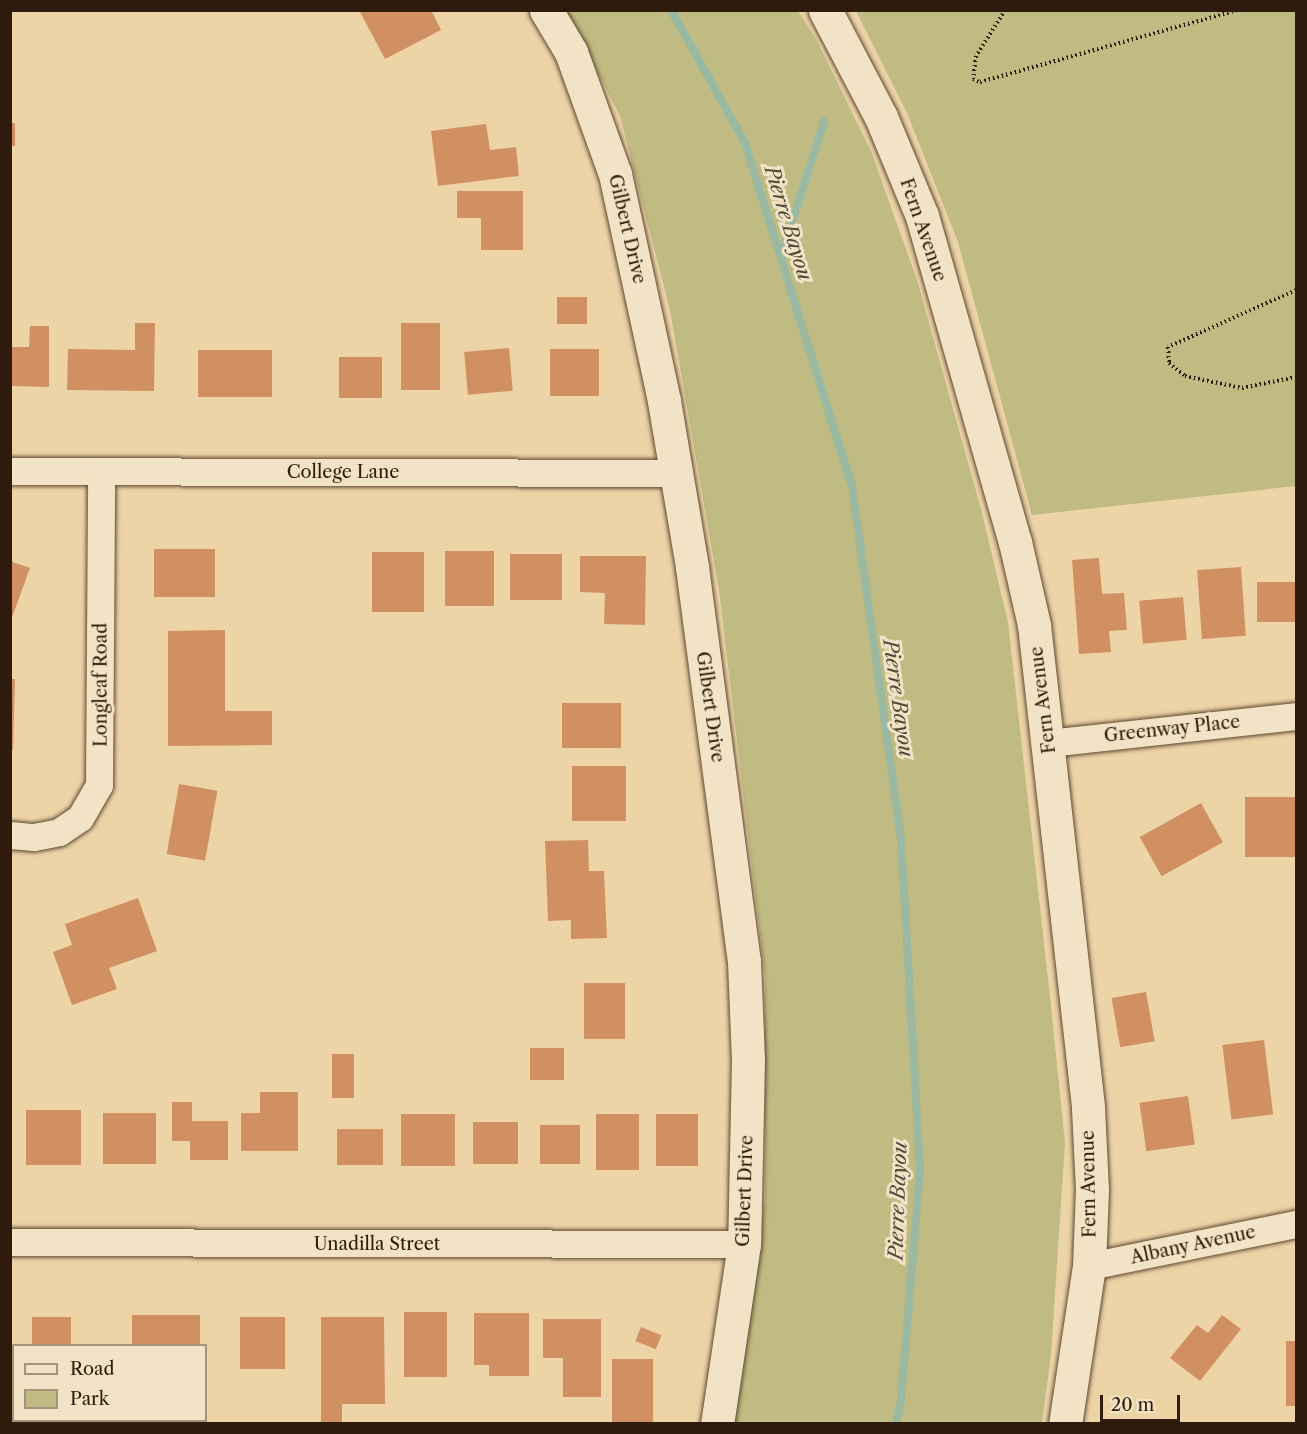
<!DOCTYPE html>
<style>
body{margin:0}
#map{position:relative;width:1307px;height:1434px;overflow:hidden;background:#edd4a7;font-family:"Libre Caslon Text",serif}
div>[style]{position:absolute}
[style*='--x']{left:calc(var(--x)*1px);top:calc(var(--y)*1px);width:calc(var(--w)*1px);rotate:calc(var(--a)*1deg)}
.green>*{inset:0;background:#bfbb82}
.stream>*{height:8px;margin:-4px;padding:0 4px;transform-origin:4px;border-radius:4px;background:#9ab9a2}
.building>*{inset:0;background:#d09062;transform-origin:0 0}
.path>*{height:4px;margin-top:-2px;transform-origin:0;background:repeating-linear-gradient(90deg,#2f1b0b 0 1.5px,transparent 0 4.5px)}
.roads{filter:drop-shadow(0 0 2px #5e4932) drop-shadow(0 0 2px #5e4932)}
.minor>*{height:27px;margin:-13.5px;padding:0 13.5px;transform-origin:13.5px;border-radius:13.5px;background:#f3e3c6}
.tertiary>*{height:33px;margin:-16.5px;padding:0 16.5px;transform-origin:16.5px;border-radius:16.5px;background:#f3e3c6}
span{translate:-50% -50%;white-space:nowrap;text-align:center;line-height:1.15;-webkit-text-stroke:6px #f3e3c6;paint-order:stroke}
.street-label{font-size:18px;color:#2f1b0b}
.water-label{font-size:20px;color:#4f4a38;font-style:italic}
.frame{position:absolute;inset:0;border:12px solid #2f1b0b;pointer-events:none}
.legend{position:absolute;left:12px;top:1344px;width:195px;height:78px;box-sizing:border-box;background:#f3e3c6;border:2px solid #a5937b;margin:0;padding:8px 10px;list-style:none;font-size:18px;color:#2f1b0b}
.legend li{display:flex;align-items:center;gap:12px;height:30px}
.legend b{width:30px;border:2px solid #a5937b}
.scale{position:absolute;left:1100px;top:1395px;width:80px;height:27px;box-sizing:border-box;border:3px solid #2f1b0b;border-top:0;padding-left:8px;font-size:18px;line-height:21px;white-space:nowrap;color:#2f1b0b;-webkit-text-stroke:4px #f3e3c6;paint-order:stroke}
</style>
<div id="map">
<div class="green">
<i style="clip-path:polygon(566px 11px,798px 11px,816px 39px,871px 151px,917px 280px,981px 509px,1008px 622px,1050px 997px,1065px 1143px,1051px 1355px,1042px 1423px,732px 1423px,741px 1383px,765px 1199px,765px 976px,719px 590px,670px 310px,620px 116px)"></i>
<i style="clip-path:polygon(856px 11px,1296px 11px,1296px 486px,1032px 515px,958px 242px,907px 113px)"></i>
</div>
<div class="stream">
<i style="--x:671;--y:10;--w:152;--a:60.9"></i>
<i style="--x:745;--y:143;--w:359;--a:72.7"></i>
<i style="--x:852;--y:486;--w:356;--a:82.1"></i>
<i style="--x:901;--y:839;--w:334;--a:86.7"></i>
<i style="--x:920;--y:1172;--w:229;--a:94.8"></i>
<i style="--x:901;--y:1400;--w:25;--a:102"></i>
<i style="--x:781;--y:256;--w:141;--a:-72.2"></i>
</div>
<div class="building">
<i style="clip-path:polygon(359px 10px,431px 10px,441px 30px,385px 59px)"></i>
<i style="left:10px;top:123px;width:5px;height:23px"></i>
<i style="clip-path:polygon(486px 124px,490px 150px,516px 147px,519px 176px,438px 186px,431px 131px)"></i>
<i style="clip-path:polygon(457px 191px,523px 191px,523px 250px,481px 250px,481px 218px,457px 218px)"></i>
<i style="left:557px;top:297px;width:30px;height:27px"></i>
<i style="clip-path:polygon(135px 323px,155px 323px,154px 391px,67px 390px,68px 349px,135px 350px)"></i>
<i style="left:401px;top:323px;width:39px;height:67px"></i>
<i style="clip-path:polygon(30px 326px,49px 326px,49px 387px,10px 386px,10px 347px,29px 347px)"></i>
<i style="left:509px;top:348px;width:43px;height:45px;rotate:85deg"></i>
<i style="left:550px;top:349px;width:49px;height:47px"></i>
<i style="left:198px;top:350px;width:74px;height:47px"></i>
<i style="left:339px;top:357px;width:43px;height:41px"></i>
<i style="left:154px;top:549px;width:61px;height:48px"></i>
<i style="left:445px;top:551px;width:49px;height:55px"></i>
<i style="left:372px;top:552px;width:52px;height:60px"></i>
<i style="left:510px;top:554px;width:52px;height:46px"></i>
<i style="clip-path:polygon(580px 556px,646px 556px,645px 625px,604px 624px,605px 593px,580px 592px)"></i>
<i style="clip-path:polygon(1099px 558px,1102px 594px,1124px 593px,1127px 630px,1109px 631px,1111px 652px,1079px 654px,1072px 560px)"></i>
<i style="clip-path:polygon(10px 561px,30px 568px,11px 620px,10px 620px)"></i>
<i style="left:1241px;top:567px;width:69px;height:44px;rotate:86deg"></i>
<i style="left:1257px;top:582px;width:39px;height:40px"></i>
<i style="left:1183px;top:597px;width:43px;height:44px;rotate:85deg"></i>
<i style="clip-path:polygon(225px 630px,225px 711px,272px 711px,272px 745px,168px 746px,168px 631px)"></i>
<i style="clip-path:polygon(10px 679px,15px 679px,13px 750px,10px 750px)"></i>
<i style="left:562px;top:703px;width:59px;height:45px"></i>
<i style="left:572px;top:766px;width:54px;height:55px"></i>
<i style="left:179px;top:784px;width:39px;height:71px;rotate:10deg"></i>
<i style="left:1296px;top:797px;width:60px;height:51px;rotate:90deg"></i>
<i style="left:1201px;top:803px;width:45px;height:70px;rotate:61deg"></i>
<i style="clip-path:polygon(588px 840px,589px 871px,604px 871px,607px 938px,571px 939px,571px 920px,548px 921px,545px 841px)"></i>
<i style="clip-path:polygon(138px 898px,157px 951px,109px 968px,117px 989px,72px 1005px,53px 952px,72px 945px,65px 924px)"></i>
<i style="left:584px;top:983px;width:41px;height:56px"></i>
<i style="left:1146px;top:992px;width:50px;height:35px;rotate:80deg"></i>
<i style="left:1264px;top:1040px;width:75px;height:42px;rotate:83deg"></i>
<i style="left:530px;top:1048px;width:34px;height:32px"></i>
<i style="left:332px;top:1054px;width:22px;height:44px"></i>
<i style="clip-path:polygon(260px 1092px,298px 1092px,298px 1151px,241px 1151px,241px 1113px,260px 1113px)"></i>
<i style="left:1188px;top:1096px;width:49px;height:49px;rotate:82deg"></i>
<i style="clip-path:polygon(172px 1102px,192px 1102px,192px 1121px,228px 1121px,228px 1160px,190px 1160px,190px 1141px,172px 1141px)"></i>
<i style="left:26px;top:1110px;width:55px;height:55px"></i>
<i style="left:103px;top:1113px;width:53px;height:51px"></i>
<i style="left:401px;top:1114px;width:54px;height:52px"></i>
<i style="left:596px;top:1114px;width:43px;height:56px"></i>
<i style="left:656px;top:1114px;width:42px;height:52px"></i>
<i style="left:473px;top:1122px;width:45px;height:42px"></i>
<i style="left:540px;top:1125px;width:40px;height:39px"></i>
<i style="left:337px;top:1129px;width:46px;height:36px"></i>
<i style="left:404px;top:1312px;width:43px;height:65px"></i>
<i style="clip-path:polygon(474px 1313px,529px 1313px,529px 1376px,489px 1376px,489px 1365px,474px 1365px)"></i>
<i style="left:132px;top:1315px;width:68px;height:31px"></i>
<i style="clip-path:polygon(1222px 1315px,1241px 1329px,1200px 1381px,1170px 1358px,1197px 1325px,1208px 1333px)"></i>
<i style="left:32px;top:1317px;width:39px;height:29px"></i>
<i style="left:240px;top:1317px;width:45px;height:52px"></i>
<i style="clip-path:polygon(321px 1317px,384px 1317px,385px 1404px,342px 1404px,342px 1423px,321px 1423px)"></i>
<i style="clip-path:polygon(543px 1319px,601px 1319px,601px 1397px,563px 1397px,563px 1358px,543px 1358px)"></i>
<i style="left:641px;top:1327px;width:22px;height:15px;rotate:22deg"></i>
<i style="left:1286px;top:1341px;width:10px;height:65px"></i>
<i style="left:612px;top:1359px;width:41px;height:65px"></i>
</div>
<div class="path">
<i style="--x:1005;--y:10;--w:54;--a:122.2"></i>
<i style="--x:976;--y:56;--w:23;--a:97"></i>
<i style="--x:973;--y:79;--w:8;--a:23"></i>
<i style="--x:980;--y:82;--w:268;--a:-15.6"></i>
<i style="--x:1296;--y:290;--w:140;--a:156"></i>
<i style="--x:1168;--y:347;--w:16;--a:86"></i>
<i style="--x:1169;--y:363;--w:21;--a:39"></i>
<i style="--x:1185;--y:376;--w:58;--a:11.9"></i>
<i style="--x:1242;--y:388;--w:55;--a:-11.5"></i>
</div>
<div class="roads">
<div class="minor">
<i style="--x:10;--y:471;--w:666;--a:0.17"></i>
<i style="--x:1048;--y:743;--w:249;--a:-6.2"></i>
<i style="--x:10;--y:835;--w:24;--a:5"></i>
<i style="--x:34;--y:837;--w:25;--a:-11"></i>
<i style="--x:59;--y:832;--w:25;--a:-34"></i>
<i style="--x:80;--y:818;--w:38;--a:-60"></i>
<i style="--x:99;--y:785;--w:314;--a:-89.6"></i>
<i style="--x:10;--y:1242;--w:734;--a:0.16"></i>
<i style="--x:1089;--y:1266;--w:211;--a:-11.5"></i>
</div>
<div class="tertiary">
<i style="--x:546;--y:10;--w:49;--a:59.2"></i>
<i style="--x:571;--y:52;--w:130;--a:70.2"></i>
<i style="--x:615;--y:174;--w:232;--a:77.8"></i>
<i style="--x:664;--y:401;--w:168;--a:80.4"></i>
<i style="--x:692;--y:567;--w:397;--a:82.5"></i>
<i style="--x:744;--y:961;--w:98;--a:87.7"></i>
<i style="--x:748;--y:1059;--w:185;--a:91.2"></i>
<i style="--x:744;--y:1244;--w:182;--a:98.5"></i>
<i style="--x:825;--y:10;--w:121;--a:62.4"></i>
<i style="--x:881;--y:117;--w:107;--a:67.5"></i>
<i style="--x:922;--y:216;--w:339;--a:74.1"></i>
<i style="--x:1015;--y:542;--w:85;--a:77.1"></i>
<i style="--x:1034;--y:625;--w:486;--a:83.6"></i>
<i style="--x:1088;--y:1108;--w:81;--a:87.2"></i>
<i style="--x:1092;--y:1189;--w:77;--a:92.2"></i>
<i style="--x:1089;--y:1266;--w:160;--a:98.6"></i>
</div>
</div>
<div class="street-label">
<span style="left:627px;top:229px;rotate:77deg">Gilbert Drive</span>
<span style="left:923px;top:230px;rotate:71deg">Fern Avenue</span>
<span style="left:343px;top:472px">College Lane</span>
<span style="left:101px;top:685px;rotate:-90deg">Longleaf Road</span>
<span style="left:1043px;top:700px;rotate:-97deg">Fern Avenue</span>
<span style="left:710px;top:707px;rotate:82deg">Gilbert Drive</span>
<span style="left:1172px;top:729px;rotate:-6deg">Greenway Place</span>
<span style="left:1089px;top:1184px;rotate:-91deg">Fern Avenue</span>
<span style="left:745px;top:1191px;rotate:-88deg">Gilbert Drive</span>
<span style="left:377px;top:1244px">Unadilla Street</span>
<span style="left:1193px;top:1245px;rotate:-12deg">Albany Avenue</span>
</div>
<div class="water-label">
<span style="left:788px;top:223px;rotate:73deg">Pierre Bayou</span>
<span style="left:898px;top:698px;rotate:82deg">Pierre Bayou</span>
<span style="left:898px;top:1201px;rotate:-88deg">Pierre Bayou</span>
</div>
<div class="frame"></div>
<ul class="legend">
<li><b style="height:8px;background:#f3e3c6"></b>Road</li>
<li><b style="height:16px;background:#bfbb82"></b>Park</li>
</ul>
<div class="scale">20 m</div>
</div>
